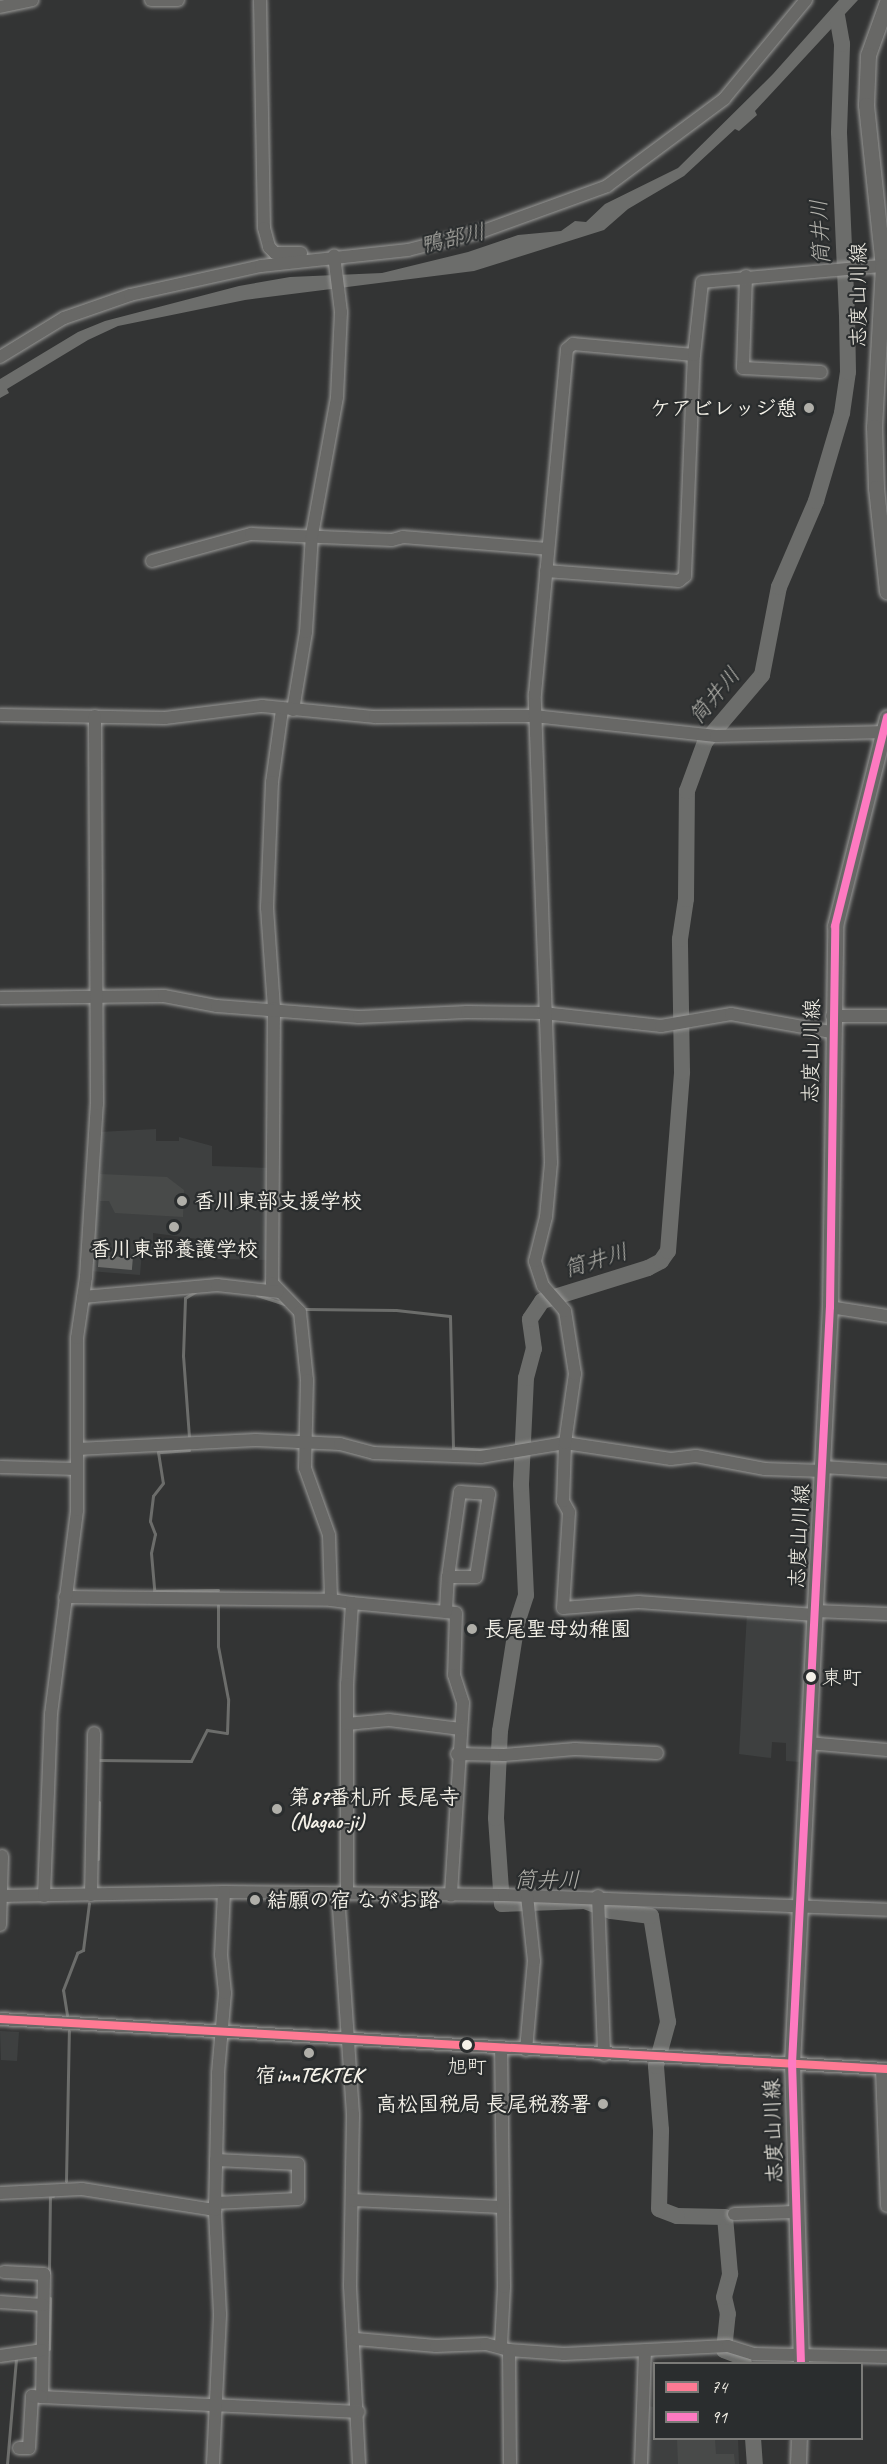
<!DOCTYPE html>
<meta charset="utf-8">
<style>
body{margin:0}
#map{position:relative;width:887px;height:2464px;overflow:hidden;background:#333434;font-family:Caveat,"Klee One",sans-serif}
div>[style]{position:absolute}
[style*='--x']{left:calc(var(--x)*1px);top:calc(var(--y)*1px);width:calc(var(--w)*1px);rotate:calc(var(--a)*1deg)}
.built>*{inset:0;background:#3e4040}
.green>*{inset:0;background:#484a49}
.water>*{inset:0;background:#6c6d6b;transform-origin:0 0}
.stream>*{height:3px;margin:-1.5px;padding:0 1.5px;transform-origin:1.5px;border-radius:1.5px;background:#6c6d6b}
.river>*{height:16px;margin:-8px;padding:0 8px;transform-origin:8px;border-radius:8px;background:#6c6d6b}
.roads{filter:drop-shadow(0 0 2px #9b9b99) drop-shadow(0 0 2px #9b9b99)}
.minor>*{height:12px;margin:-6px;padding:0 6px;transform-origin:6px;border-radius:6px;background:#686866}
.major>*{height:15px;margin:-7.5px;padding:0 7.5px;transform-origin:7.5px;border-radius:7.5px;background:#686866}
.bus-1>*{height:8px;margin:-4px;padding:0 4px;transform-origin:4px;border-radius:4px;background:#fe7a93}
.bus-2>*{height:8px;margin:-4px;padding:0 4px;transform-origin:4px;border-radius:4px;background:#fe7ac1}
.dots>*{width:16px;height:16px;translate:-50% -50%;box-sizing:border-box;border:3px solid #2a2d2e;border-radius:50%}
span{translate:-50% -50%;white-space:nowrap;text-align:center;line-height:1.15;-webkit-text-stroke:4.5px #2a2d2e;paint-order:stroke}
.bus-label{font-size:20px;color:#f4f1e8}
.left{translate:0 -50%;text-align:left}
.street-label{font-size:21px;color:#f4f1e8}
.poi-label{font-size:21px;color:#f4f1e8;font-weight:700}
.right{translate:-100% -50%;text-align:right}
.water-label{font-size:22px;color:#b3b2ac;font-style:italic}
.legend{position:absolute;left:653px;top:2362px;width:210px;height:78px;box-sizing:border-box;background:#2a2d2e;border:2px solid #7b7b78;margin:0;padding:8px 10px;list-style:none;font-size:18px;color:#f4f1e8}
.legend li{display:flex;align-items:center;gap:12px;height:30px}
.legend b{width:30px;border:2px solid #7b7b78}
</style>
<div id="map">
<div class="built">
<i style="clip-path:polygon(156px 1129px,156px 1141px,179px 1141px,179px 1137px,212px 1146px,212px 1166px,269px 1168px,269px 1260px,214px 1259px,213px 1241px,153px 1233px,153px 1253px,142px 1252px,140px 1275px,89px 1271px,99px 1132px)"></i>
<i style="clip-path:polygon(747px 1613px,806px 1619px,810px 1622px,800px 1762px,786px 1761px,786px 1743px,772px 1742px,771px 1758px,739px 1754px)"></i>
<i style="clip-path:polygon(0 2031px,19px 2032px,17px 2061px,1px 2060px)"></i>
<i style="clip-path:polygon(648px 2406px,654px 2407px,654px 2438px,738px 2439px,739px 2464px,647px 2464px)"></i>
</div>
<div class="green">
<i style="clip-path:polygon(100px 1174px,167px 1177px,184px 1190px,183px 1217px,115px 1213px,109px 1201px,100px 1201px)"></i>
<i style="clip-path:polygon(677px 2439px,715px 2439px,716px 2454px,734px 2454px,735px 2464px,678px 2464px)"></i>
</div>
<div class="water">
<i style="clip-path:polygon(839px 0,858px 0,755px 111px,757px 115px,739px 131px,735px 129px,684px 176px,628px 209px,604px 230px,474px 271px,245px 300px,118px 326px,88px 340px,7px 389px,9px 393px,0 398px,0 379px,78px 332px,105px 321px,239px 286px,290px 277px,382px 273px,468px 252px,518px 235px,561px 231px,575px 221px,586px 222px,605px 204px,678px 168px,773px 74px)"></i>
<i style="left:99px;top:1255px;width:34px;height:12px;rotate:5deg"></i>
</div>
<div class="stream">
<i style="--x:257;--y:1295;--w:29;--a:18"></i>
<i style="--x:306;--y:1309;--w:90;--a:0.6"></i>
<i style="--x:396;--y:1310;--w:54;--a:6.3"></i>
<i style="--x:450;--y:1316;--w:132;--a:88.7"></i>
<i style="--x:453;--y:1448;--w:37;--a:3"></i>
<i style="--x:189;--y:1437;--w:81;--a:-94.2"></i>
<i style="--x:183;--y:1356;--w:58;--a:-88"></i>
<i style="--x:185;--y:1298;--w:12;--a:-31"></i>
<i style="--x:508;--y:1447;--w:16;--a:-14"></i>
<i style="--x:189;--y:1450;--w:31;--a:176"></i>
<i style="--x:158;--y:1452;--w:31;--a:81"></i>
<i style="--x:163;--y:1483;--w:16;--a:128"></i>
<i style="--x:153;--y:1496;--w:25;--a:97"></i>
<i style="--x:150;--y:1521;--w:14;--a:69"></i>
<i style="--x:155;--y:1534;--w:19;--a:102"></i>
<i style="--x:151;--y:1553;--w:38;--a:85"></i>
<i style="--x:154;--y:1591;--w:64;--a:-0.9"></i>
<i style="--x:98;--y:1760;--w:93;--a:0.6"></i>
<i style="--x:191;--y:1761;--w:35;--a:-63"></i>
<i style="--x:207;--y:1730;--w:20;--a:9"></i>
<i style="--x:227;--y:1733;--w:34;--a:-88"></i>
<i style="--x:228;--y:1699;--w:54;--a:-100.7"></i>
<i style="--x:218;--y:1646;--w:41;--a:-90"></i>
<i style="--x:98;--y:1859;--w:57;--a:-89"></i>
<i style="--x:67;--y:2015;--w:25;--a:-99"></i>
<i style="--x:63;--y:1990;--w:40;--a:-69"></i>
<i style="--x:77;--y:1953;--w:7;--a:-27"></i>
<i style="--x:83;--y:1950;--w:47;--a:-82.7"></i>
<i style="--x:66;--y:2181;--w:150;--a:-88.9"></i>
<i style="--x:49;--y:2273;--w:77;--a:-89.3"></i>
<i style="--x:50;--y:2196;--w:3;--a:0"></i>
<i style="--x:49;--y:2349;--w:51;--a:-88.9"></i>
<i style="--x:7;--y:2464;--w:105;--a:-85.1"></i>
</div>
<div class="river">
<i style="--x:744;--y:2364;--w:7;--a:-106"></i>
<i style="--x:742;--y:2357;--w:19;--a:-159"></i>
<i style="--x:724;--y:2350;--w:36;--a:-84"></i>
<i style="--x:728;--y:2314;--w:17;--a:-103"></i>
<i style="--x:724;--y:2297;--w:24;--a:-75"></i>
<i style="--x:730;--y:2274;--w:57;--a:-95"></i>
<i style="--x:725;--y:2217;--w:48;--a:-178.8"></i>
<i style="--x:677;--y:2216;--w:19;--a:-159"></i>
<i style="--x:659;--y:2209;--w:79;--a:-88.5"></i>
<i style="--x:661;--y:2130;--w:64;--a:-94.5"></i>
<i style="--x:656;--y:2066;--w:46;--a:-74.7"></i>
<i style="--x:668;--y:2022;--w:107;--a:-99.1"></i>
<i style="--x:651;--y:1916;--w:40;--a:-172.9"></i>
<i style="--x:611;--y:1911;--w:28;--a:-159"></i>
<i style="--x:585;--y:1901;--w:83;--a:177.9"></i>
<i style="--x:502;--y:1904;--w:86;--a:-94"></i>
<i style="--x:496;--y:1818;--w:87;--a:-87.4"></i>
<i style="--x:500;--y:1731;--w:109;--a:-81.1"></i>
<i style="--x:517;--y:1623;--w:29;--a:-72"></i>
<i style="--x:526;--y:1595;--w:111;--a:-92.6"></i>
<i style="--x:521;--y:1484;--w:106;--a:-87.3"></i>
<i style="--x:526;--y:1378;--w:30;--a:-75"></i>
<i style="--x:534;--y:1349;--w:30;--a:-98"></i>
<i style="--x:530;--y:1319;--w:22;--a:-56"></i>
<i style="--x:542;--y:1301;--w:111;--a:-17.3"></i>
<i style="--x:648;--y:1268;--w:15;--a:-28"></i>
<i style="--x:661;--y:1261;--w:12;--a:-55"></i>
<i style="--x:668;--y:1251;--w:180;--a:-85.5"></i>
<i style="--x:682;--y:1072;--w:133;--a:-90.9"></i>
<i style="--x:680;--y:939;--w:40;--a:-81.5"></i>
<i style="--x:686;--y:899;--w:108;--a:-89.5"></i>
<i style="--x:687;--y:791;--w:52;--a:-69.8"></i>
<i style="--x:705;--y:742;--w:88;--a:-49.6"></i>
<i style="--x:762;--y:675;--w:90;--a:-79.1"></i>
<i style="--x:779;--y:587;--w:94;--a:-66.7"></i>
<i style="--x:816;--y:501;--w:92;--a:-73.5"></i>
<i style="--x:842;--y:413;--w:41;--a:-81.7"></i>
<i style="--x:848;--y:372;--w:56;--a:-91"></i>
<i style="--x:847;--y:316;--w:184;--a:-92.5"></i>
<i style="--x:839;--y:132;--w:88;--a:-88"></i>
<i style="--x:842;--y:44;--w:28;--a:-100"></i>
<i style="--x:753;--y:2438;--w:26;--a:86"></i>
</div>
<div class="roads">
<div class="minor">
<i style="--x:151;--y:0;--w:27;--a:0"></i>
<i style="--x:260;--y:0;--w:228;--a:89"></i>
<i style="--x:264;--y:228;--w:20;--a:75"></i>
<i style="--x:269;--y:247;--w:8;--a:45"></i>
<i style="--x:275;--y:253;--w:26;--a:0"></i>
<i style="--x:0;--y:7;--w:33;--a:-12"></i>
<i style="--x:746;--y:276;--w:92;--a:91.9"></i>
<i style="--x:743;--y:368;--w:78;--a:2.9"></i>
<i style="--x:0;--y:357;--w:75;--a:-31.4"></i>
<i style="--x:64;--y:318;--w:70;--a:-19.2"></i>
<i style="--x:130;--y:295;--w:134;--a:-12.5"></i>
<i style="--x:261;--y:266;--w:148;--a:-6.2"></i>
<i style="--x:408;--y:250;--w:77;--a:-14.2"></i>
<i style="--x:483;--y:231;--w:132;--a:-19.9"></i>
<i style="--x:607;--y:186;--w:146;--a:-36.6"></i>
<i style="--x:724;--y:99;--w:129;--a:-50.4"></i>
<i style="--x:152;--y:561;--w:103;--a:-15.3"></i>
<i style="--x:251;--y:534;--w:141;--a:2.4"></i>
<i style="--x:392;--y:540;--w:11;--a:-15"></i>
<i style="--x:403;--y:537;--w:145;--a:4.7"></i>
<i style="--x:546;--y:571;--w:133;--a:4.3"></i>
<i style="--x:679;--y:581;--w:8;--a:-40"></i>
<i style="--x:685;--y:576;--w:221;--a:-87.7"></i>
<i style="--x:282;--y:710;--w:73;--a:97.9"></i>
<i style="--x:272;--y:782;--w:126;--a:92.3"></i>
<i style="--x:267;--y:908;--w:100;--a:86"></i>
<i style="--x:274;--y:1008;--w:275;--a:90.4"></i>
<i style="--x:272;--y:1283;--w:40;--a:46"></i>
<i style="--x:300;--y:1312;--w:68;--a:84.1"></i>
<i style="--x:307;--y:1380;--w:88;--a:91.3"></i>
<i style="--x:305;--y:1468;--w:71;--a:70.3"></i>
<i style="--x:329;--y:1535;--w:65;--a:88.2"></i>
<i style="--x:331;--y:1600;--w:21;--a:8"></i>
<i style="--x:352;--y:1603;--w:81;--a:93.5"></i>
<i style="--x:347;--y:1684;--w:210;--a:90"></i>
<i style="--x:293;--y:710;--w:79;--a:-80.5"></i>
<i style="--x:306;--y:632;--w:97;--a:-86.5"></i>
<i style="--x:312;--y:535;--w:140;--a:-79.7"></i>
<i style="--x:337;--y:397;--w:85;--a:-87.3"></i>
<i style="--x:341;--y:312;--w:57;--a:-97"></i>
<i style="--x:0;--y:715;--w:165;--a:1"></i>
<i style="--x:165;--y:718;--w:98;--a:-7.1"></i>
<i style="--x:262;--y:706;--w:114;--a:5.6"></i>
<i style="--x:375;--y:717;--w:159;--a:-0.4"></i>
<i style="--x:534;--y:716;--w:183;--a:6.3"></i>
<i style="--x:716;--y:736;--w:171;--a:-1.3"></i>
<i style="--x:0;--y:998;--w:164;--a:-0.7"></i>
<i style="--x:164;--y:996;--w:54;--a:10.7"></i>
<i style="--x:217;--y:1006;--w:142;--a:4.4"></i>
<i style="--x:359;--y:1017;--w:108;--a:-2.7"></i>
<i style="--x:467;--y:1012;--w:76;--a:0.8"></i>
<i style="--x:543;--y:1013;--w:119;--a:6.3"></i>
<i style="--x:661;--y:1026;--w:71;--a:-9.7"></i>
<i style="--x:731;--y:1014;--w:102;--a:10.2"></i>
<i style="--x:832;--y:1016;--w:55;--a:0"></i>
<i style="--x:83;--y:1297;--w:135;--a:-5.1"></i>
<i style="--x:217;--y:1285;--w:61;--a:6.5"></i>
<i style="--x:830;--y:1307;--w:58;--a:9"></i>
<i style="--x:77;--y:1449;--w:179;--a:-2.9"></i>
<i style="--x:256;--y:1440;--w:84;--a:2.7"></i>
<i style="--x:340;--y:1444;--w:35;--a:15"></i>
<i style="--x:374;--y:1453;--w:107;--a:2.1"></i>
<i style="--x:481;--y:1457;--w:85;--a:-9.5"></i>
<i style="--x:565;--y:1443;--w:107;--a:8.6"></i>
<i style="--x:671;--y:1459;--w:25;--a:-7"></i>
<i style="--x:696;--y:1456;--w:70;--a:10.7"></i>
<i style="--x:765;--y:1469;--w:58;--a:2"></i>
<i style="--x:0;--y:1467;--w:77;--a:1.5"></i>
<i style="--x:823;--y:1467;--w:64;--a:3.6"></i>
<i style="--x:65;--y:1597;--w:266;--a:0.6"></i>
<i style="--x:352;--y:1603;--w:104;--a:5.5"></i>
<i style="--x:456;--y:1613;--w:62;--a:91.8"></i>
<i style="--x:454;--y:1675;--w:29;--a:72"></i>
<i style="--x:463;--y:1703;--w:193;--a:93.6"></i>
<i style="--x:446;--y:1611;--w:34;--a:-87"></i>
<i style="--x:448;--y:1577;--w:86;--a:-82"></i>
<i style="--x:460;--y:1492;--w:29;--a:4"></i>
<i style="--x:489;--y:1494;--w:84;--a:98.9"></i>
<i style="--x:476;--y:1577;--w:28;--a:180"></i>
<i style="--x:815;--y:1611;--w:72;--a:2.4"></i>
<i style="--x:815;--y:1615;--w:177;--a:-175.8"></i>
<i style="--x:638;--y:1602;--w:75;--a:175.4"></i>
<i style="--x:563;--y:1608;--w:96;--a:-86.4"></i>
<i style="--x:569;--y:1512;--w:13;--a:-119"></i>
<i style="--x:563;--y:1501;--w:58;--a:-88"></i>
<i style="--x:565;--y:1443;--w:70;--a:-81.8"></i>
<i style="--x:575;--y:1374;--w:64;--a:-99"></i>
<i style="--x:565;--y:1311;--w:33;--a:-131"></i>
<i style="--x:543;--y:1286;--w:26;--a:-108"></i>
<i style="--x:535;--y:1261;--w:45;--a:-76"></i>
<i style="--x:546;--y:1217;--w:54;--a:-84.7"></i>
<i style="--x:551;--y:1163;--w:469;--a:-92"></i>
<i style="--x:535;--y:694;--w:346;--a:-84.7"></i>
<i style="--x:567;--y:349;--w:8;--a:-40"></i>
<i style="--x:573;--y:344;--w:121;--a:5.2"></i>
<i style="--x:694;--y:355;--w:73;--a:-83.7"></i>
<i style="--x:702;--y:282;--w:182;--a:-5.1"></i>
<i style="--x:347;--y:1724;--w:42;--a:-5.4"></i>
<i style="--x:389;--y:1720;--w:72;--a:7.2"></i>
<i style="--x:808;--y:1743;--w:79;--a:5.1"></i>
<i style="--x:457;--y:1754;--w:47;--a:1.2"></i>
<i style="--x:504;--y:1755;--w:71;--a:-4.8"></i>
<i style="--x:575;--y:1749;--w:82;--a:2.8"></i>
<i style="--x:338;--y:1894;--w:222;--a:86.1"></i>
<i style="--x:353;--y:2115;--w:171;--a:91"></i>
<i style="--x:350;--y:2286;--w:178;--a:87.1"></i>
<i style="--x:91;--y:1895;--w:162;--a:-88.9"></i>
<i style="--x:0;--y:1896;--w:224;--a:-1"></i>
<i style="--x:224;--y:1892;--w:280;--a:0.6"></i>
<i style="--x:504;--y:1895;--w:383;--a:2.2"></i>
<i style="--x:44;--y:1896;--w:182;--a:-87.8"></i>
<i style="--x:51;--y:1714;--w:206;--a:-82.7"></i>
<i style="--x:77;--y:1510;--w:172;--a:-90"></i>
<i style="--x:77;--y:1338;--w:62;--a:-81.6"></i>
<i style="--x:86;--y:1277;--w:173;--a:-86.4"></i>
<i style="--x:97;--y:1104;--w:388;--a:-90.3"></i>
<i style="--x:598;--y:1896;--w:159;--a:87.8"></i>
<i style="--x:0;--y:1925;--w:69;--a:-88.3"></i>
<i style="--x:0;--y:2019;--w:888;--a:3.23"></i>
<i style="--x:526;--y:2050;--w:89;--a:-84.9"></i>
<i style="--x:534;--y:1961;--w:65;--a:-96.1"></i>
<i style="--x:882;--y:2069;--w:137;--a:87.9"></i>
<i style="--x:0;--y:2193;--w:82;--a:-2.8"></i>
<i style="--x:82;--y:2189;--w:135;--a:9"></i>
<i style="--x:352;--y:2200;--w:150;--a:2.7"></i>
<i style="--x:215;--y:2203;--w:83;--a:-2.8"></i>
<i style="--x:298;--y:2199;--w:35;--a:-90"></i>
<i style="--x:298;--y:2164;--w:82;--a:-177.2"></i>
<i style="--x:734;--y:2214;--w:62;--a:-1.8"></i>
<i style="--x:4;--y:2272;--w:40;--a:2.9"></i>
<i style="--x:44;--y:2274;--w:123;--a:90.9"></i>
<i style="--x:42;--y:2397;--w:317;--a:2.7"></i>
<i style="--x:0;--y:2302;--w:43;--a:4"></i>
<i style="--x:356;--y:2339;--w:80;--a:5"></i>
<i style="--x:436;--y:2346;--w:50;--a:-2.3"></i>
<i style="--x:486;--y:2344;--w:24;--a:15"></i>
<i style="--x:509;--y:2350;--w:55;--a:4.2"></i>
<i style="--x:564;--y:2354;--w:164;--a:-2.8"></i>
<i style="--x:728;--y:2346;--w:27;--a:17"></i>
<i style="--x:754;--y:2354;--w:133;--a:1.3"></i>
<i style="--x:501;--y:2346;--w:59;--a:-87.1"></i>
<i style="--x:504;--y:2287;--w:238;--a:-90.7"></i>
<i style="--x:509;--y:2350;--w:114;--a:89.5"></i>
<i style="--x:0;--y:2356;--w:42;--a:-8.1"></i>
<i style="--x:19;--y:2448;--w:10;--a:0"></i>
<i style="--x:29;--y:2448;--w:52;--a:-86.7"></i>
<i style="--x:32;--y:2396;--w:10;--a:6"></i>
<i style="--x:213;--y:2464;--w:150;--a:-87.3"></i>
<i style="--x:220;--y:2314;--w:104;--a:-92.8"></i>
<i style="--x:215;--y:2210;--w:137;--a:-88.7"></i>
<i style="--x:218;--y:2073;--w:80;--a:-85"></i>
<i style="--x:225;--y:1993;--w:38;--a:-96"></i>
<i style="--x:221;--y:1955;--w:63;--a:-87.3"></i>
<i style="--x:641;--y:2464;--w:113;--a:-88"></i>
</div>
<div class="major">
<i style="--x:887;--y:2;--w:56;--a:109.7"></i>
<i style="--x:868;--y:55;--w:50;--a:92.3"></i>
<i style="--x:866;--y:105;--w:162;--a:84"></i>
<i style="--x:883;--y:266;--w:161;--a:93.2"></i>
<i style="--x:874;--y:427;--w:61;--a:88.1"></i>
<i style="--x:876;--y:488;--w:104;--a:83.9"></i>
<i style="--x:801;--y:2364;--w:300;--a:-91.7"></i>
<i style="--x:792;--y:2064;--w:758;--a:-87.13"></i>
<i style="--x:830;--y:1307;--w:381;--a:-89.2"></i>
<i style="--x:835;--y:926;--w:215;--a:-76"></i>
<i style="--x:798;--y:2464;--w:26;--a:-88"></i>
</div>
</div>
<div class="bus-1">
<i style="--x:0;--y:2019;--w:888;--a:3.23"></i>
</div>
<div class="bus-2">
<i style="--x:801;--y:2364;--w:300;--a:-91.7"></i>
<i style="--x:792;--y:2064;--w:758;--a:-87.13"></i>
<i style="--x:830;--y:1307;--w:381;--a:-89.2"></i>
<i style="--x:835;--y:926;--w:215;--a:-76"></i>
</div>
<div class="dots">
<i style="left:809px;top:408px;background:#b0afa9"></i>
<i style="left:182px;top:1201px;background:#b0afa9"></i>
<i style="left:174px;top:1227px;background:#b0afa9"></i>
<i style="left:472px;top:1629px;background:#b0afa9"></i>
<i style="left:811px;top:1677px;background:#f4f1e8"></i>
<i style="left:277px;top:1809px;background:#b0afa9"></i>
<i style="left:255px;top:1900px;background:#b0afa9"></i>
<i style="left:467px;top:2045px;background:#f4f1e8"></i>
<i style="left:309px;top:2053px;background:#b0afa9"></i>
<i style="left:603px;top:2104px;background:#b0afa9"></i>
</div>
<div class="bus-label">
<span class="left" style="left:822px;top:1677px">東町</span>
<span style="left:467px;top:2066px">旭町</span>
</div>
<div class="street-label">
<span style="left:858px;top:295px;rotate:-90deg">志度山川線</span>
<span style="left:811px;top:1051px;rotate:-89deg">志度山川線</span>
<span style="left:799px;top:1536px;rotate:-87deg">志度山川線</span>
<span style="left:773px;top:2131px;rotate:-92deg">志度山川線</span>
</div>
<div class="poi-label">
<span class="right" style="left:797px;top:408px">ケアビレッジ憩</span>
<span class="left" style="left:194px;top:1201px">香川東部支援学校</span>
<span style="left:174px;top:1249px">香川東部養護学校</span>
<span class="left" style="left:484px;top:1629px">長尾聖母幼稚園</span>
<span class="left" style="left:289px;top:1809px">第87番札所 長尾寺<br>(Nagao-ji)</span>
<span class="left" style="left:267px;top:1900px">結願の宿 ながお路</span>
<span style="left:309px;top:2075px">宿innTEKTEK</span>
<span class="right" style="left:591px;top:2104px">高松国税局 長尾税務署</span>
</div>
<div class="water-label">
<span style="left:821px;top:232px;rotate:-93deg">筒井川</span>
<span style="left:453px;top:239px;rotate:-13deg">鴨部川</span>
<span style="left:715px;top:696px;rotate:-50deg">筒井川</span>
<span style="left:596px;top:1261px;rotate:-17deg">筒井川</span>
<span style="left:547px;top:1881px">筒井川</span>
</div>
<ul class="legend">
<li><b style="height:8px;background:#fe7a93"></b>74</li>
<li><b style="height:8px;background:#fe7ac1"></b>91</li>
</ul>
</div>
